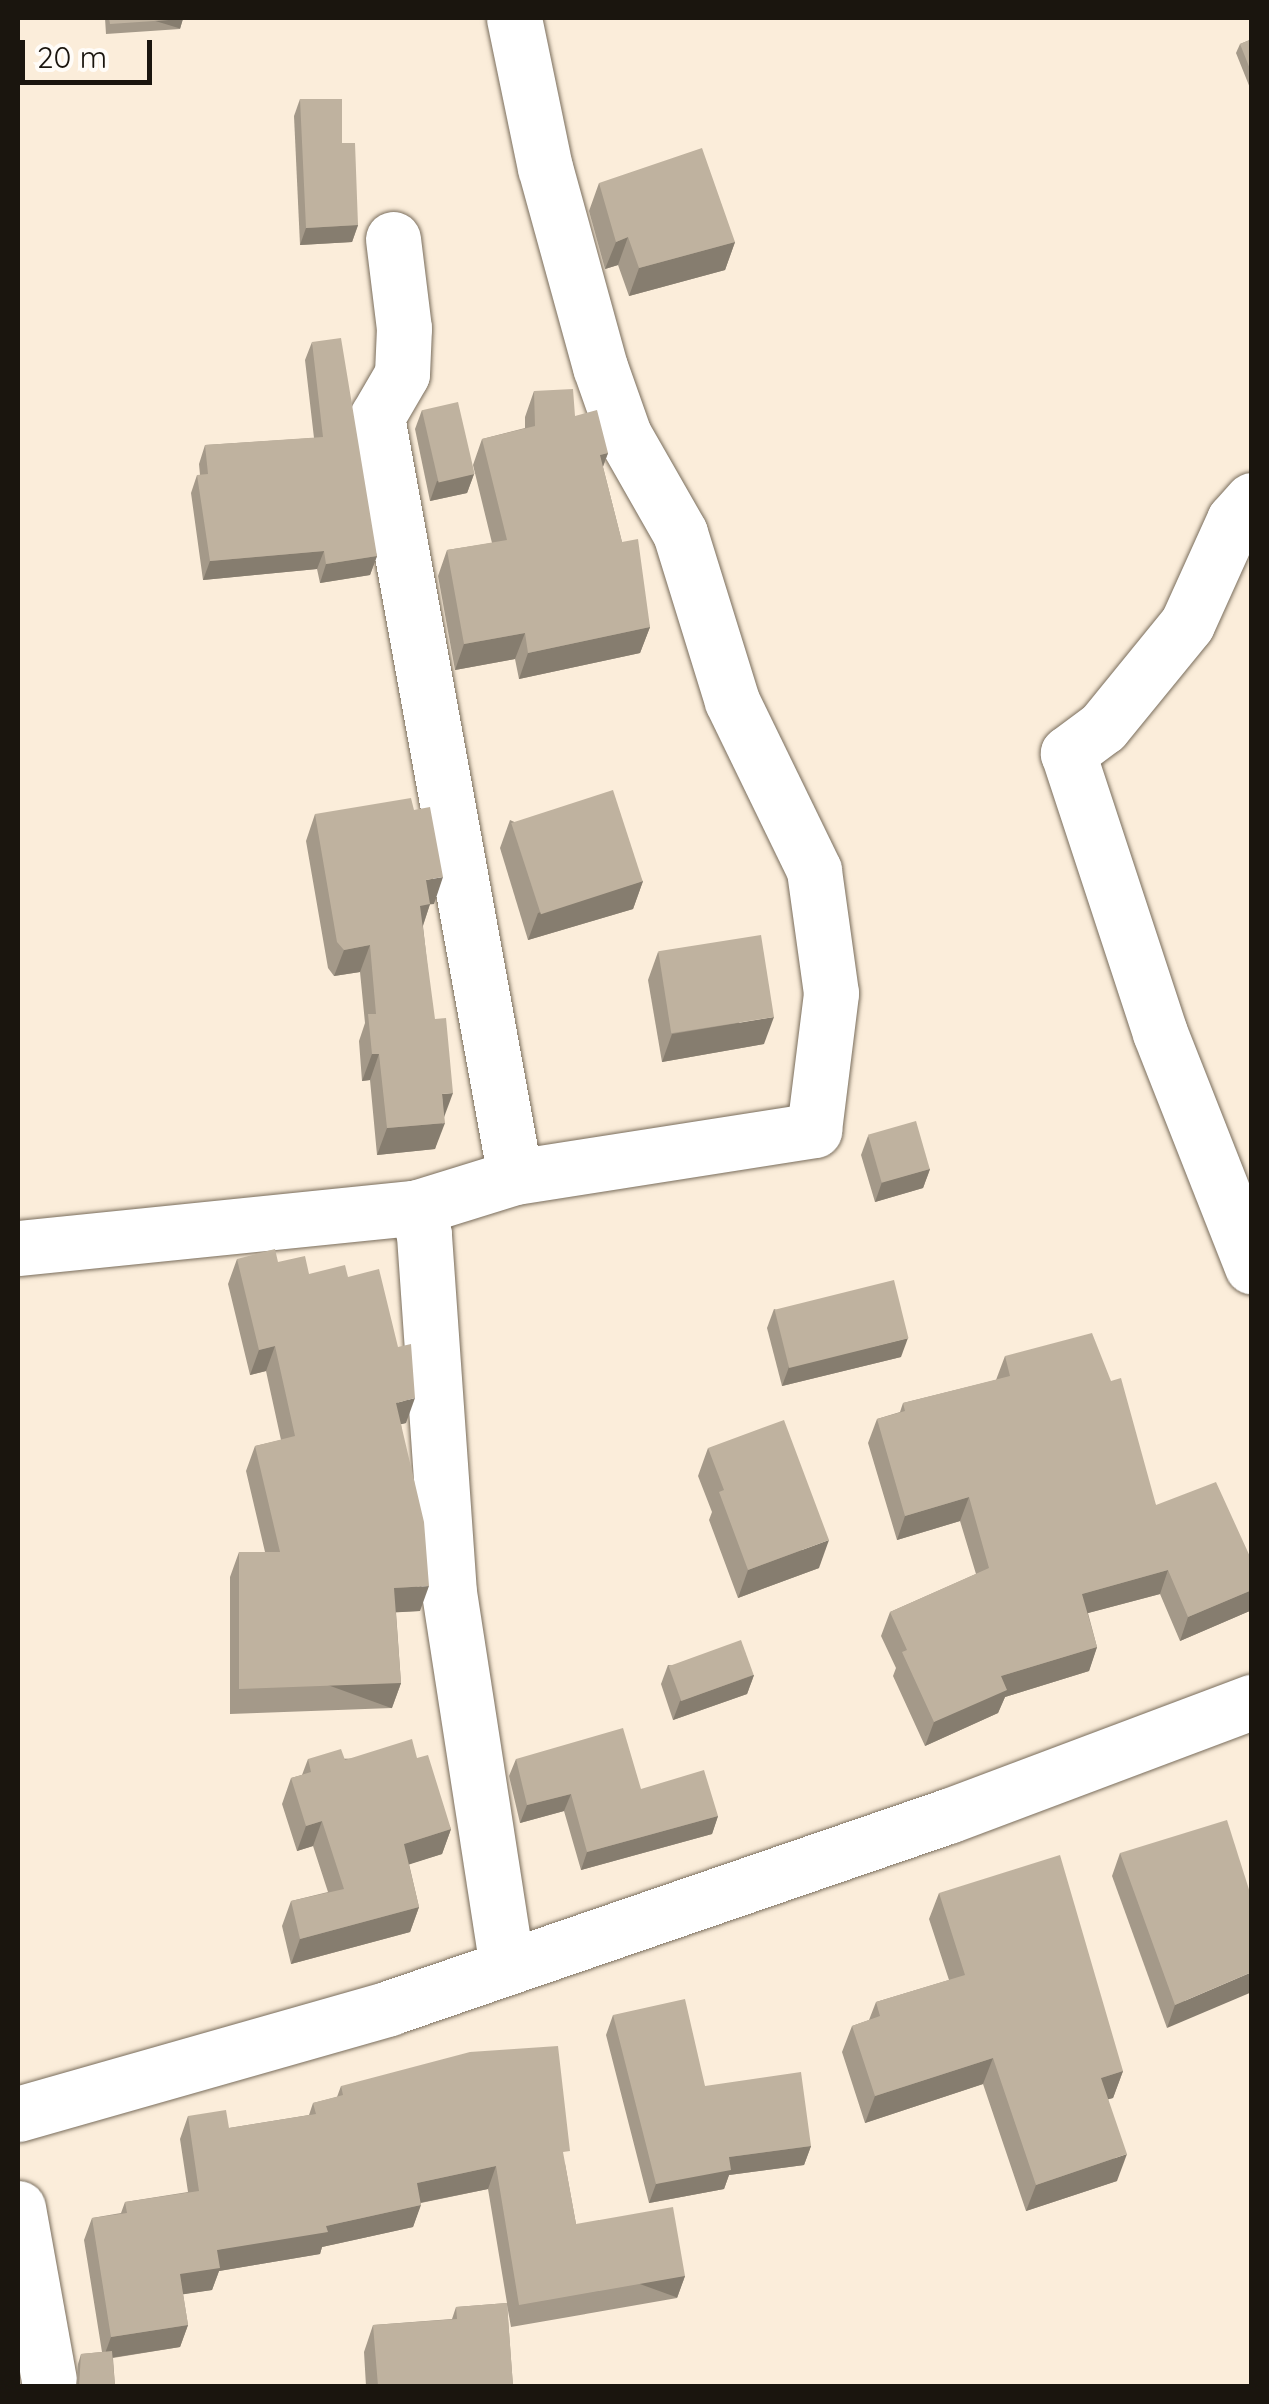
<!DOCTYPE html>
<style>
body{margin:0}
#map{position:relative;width:1269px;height:2404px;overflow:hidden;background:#fbedda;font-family:Quicksand,sans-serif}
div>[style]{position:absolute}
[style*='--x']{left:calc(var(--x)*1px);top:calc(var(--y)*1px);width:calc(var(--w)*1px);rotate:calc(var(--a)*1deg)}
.roads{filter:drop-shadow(0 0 2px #796d5c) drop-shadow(0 0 2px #796d5c)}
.minor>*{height:55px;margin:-27.5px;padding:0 27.5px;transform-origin:27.5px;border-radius:27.5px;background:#fff}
.major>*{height:55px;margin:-27.5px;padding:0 27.5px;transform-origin:27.5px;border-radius:27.5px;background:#fff}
.wall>*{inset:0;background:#a49989}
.shaded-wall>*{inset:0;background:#867d6f;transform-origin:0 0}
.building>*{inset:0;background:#bfb29f;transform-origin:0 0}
span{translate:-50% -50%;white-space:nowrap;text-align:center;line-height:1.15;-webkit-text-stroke:10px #fffcf8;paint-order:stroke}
.frame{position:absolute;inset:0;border:20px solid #1a150e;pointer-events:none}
.scale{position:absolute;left:20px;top:40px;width:132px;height:45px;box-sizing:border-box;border:5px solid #1a150e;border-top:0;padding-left:12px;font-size:30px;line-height:35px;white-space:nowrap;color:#1a150e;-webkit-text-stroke:8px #fffcf8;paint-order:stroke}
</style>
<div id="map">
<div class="roads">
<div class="minor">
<i style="--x:393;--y:239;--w:90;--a:83"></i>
<i style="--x:404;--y:328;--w:46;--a:92.5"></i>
<i style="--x:402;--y:374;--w:50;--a:120.2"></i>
<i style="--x:377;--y:417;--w:772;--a:79.71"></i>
<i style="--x:1252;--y:500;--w:27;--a:132"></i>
<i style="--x:1234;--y:520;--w:114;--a:114.3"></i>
<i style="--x:1187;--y:624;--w:133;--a:129.2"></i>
<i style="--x:1103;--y:727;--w:44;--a:143.4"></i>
<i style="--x:1068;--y:753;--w:295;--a:71.8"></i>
<i style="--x:1160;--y:1033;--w:251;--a:68.5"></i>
<i style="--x:18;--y:1248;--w:399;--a:-5.8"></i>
<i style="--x:507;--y:1967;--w:378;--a:-98.8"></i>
<i style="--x:449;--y:1593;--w:360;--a:-94"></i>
<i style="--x:424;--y:1234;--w:28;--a:-109"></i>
<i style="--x:415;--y:1208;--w:105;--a:-17.2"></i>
<i style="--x:515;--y:1177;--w:303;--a:-8.9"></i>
<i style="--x:814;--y:1130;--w:138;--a:-82.9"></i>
<i style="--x:831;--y:993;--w:124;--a:-97.9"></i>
<i style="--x:814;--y:870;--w:188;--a:-115.9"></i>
<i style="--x:732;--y:701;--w:176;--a:-107.2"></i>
<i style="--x:680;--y:533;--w:113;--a:-119.7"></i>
<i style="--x:624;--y:435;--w:72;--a:-109.4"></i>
<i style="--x:600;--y:367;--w:206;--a:-105.4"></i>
<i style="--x:545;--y:168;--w:153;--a:-101.7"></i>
<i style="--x:18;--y:2208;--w:181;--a:79.8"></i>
</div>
<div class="major">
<i style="--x:18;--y:2114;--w:386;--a:-15.9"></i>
<i style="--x:389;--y:2008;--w:591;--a:-18.96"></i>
<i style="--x:948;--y:1816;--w:325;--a:-20.6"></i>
</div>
</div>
<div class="wall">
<i style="clip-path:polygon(105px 18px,183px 18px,180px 29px,106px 34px)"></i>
<i style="clip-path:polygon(1252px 39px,1252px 93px,1236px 53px,1240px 44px)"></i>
<i style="clip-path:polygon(300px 99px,358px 225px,352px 242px,300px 245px,294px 116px)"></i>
<i style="clip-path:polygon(599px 183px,735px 242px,725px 270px,629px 296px,618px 265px,605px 269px,589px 211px)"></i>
<i style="clip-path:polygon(312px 342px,377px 556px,370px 575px,320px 583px,317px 569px,203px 580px,191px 493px,197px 475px,200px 475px,199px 464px,205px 445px,314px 438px,305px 360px)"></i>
<i style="clip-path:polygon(534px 391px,575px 416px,608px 453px,603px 467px,622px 542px,650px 627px,640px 653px,519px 679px,515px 659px,455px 670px,438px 576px,447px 550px,492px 543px,473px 465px,482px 439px,525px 428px,525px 417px)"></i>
<i style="clip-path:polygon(422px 410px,474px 474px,467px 493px,430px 501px,415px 429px)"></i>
<i style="clip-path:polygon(315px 814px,434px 904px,430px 904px,423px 926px,444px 1117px,435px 1149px,377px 1155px,370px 1080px,362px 1081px,359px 1041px,365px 1023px,360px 972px,334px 976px,328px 968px,306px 841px)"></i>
<i style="clip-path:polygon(510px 820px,643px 881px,633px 909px,528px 940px,500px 848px)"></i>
<i style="clip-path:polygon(658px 952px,764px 1044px,662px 1062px,648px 980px)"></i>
<i style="clip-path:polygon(868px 1136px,930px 1169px,923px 1188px,875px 1202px,861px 1155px)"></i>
<i style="clip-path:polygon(237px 1259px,278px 1262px,309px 1274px,348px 1277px,406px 1423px,401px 1424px,420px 1611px,396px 1612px,401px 1683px,392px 1708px,230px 1714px,230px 1577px,239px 1552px,265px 1552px,246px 1471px,255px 1446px,281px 1440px,266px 1371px,250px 1375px,228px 1284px)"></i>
<i style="clip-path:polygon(774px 1309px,901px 1357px,782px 1386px,767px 1328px)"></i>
<i style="clip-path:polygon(1005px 1356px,1156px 1505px,1252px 1561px,1252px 1610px,1180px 1641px,1160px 1594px,1088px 1613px,1097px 1647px,1089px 1671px,1005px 1697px,998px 1713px,925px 1746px,893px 1676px,896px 1668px,881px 1636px,890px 1612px,976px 1574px,960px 1521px,897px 1540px,868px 1443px,877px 1419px,900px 1412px,903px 1403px,996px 1380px)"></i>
<i style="clip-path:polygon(708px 1448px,819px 1568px,738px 1598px,709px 1520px,712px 1512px,698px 1476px)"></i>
<i style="clip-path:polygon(668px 1665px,754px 1675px,747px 1694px,673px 1720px,661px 1684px)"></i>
<i style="clip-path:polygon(417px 1758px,451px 1829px,442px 1854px,409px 1864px,419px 1907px,410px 1932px,291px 1964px,282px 1926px,291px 1901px,328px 1892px,313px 1846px,297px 1851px,282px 1804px,291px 1778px,302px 1775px,308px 1759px)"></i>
<i style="clip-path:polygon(516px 1759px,641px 1789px,718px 1816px,712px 1834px,581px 1870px,564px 1811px,520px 1823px,509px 1776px)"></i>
<i style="clip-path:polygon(1120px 1853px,1252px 1899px,1167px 2028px,1112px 1876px)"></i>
<i style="clip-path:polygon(939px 1893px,1123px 2071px,1113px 2098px,1108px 2099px,1117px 2181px,1026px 2211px,983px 2084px,865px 2123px,842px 2052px,852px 2026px,869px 2020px,876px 2002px,949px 1980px,929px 1919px)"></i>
<i style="clip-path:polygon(613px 2015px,705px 2086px,811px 2146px,804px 2165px,729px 2175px,724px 2189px,649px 2203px,606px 2035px)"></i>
<i style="clip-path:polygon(341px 2086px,565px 2164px,576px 2224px,685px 2276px,677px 2298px,511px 2327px,507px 2305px,513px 2386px,366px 2386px,364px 2352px,373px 2325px,452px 2319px,456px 2307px,507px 2303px,488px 2189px,421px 2203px,413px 2227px,322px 2247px,320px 2254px,219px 2271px,212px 2290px,183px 2294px,188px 2325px,180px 2347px,113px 2358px,115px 2386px,76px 2386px,78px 2364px,81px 2354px,102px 2352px,84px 2240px,92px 2218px,121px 2213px,125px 2202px,188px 2192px,180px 2139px,188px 2116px,229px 2128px,309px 2115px,313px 2103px,337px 2097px)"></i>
</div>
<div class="shaded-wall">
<i style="left:183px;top:19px;width:10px;height:73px;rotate:107deg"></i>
<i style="clip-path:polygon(358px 225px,352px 242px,300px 245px,306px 228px)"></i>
<i style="clip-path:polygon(628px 237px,618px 265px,605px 269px,616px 242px)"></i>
<i style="clip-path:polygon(735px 242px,725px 270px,629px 296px,639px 268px)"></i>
<i style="clip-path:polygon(608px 453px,598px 479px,600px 455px)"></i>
<i style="clip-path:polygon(474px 474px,467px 493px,430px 501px,437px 481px)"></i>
<i style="clip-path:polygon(324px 551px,317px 569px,203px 580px,210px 561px)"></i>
<i style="clip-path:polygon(377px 556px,370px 575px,320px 583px,326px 564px)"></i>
<i style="clip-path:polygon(650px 627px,640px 653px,519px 679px,528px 653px)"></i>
<i style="clip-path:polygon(525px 633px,515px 659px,455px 670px,464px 644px)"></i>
<i style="clip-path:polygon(443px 877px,434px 904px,424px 905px,430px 904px,421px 931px,420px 906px,426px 880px)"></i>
<i style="clip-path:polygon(643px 881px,633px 909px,528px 940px,538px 913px)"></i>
<i style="clip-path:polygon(370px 945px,360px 972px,334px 976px,344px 950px)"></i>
<i style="clip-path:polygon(774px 1017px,764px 1044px,662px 1062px,672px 1034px)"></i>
<i style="clip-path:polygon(372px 1054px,379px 1054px,370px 1080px,362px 1081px)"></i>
<i style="clip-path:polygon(453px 1093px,443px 1120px,442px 1094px)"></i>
<i style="clip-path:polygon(445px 1123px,435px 1149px,377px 1155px,387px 1128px)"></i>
<i style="clip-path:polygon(930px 1169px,923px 1188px,875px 1202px,882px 1182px)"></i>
<i style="clip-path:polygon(908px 1338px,901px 1357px,782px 1386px,789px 1367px)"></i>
<i style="clip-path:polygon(275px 1346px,266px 1371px,250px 1375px,259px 1350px)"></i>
<i style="clip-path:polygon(415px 1398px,406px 1423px,386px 1428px,396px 1403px)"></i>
<i style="clip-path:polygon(969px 1497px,960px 1521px,897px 1540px,905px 1516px)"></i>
<i style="clip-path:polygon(829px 1540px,819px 1568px,738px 1598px,748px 1570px)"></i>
<i style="clip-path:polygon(1168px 1570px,1160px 1594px,1073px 1617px,1082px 1594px)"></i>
<i style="clip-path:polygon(429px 1586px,420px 1611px,385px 1613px,394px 1588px)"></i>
<i style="clip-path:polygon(1252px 1590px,1252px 1610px,1180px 1641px,1188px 1617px)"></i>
<i style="clip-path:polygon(1097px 1647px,1089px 1671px,1005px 1697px,998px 1713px,925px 1746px,934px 1722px,1001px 1676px)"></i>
<i style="clip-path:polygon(754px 1675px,747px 1694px,673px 1720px,680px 1701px)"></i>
<i style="left:401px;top:1683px;width:27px;height:162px;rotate:110deg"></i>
<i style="clip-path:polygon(571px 1794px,564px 1811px,520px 1823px,527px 1805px)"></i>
<i style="clip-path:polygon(718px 1816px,712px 1834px,581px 1870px,587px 1852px)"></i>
<i style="clip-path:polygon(322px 1821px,313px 1846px,297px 1851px,306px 1826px)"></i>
<i style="clip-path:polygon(451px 1829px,442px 1854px,395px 1869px,404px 1844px)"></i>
<i style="clip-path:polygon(419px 1907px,410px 1932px,291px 1964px,300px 1939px)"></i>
<i style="clip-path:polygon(1252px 1972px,1252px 1992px,1167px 2028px,1175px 2005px)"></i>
<i style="clip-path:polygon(993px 2058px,983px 2084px,865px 2123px,875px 2096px)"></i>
<i style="clip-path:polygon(1123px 2071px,1113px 2098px,1091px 2104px,1101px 2078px)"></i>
<i style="clip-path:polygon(811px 2146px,804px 2165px,729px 2175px,724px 2189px,649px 2203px,656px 2184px,729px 2157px)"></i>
<i style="clip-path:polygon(1127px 2154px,1117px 2181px,1026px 2211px,1036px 2185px)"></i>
<i style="clip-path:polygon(496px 2166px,488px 2189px,409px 2205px,417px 2183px)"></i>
<i style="clip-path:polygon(421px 2205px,413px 2227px,322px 2247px,320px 2254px,219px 2271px,212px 2290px,172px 2296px,180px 2274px,217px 2250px)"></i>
<i style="left:685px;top:2276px;width:23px;height:169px;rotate:110deg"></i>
<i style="clip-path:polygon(188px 2325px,180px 2347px,103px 2359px,111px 2337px)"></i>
</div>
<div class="building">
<i style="clip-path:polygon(109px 18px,183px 18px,183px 19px,110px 24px)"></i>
<i style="clip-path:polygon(1252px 39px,1252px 74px,1240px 44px)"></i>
<i style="clip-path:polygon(300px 99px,342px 99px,342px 143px,355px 143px,358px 225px,306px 228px)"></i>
<i style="clip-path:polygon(702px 148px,735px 242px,639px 268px,628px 237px,616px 242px,599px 183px)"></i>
<i style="clip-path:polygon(341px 338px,377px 556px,326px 564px,324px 551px,210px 561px,197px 475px,208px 474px,205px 445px,323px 437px,312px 342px)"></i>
<i style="clip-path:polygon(573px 389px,575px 416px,597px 410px,608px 453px,600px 455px,622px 542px,638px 539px,650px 627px,528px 653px,525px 633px,464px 644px,447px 550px,507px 540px,482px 439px,535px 426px,534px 391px)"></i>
<i style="left:458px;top:402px;width:74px;height:37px;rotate:77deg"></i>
<i style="left:613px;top:790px;width:96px;height:107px;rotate:72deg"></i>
<i style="clip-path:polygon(411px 798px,414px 810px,430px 807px,443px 877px,426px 880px,430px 904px,420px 906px,435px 1019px,446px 1018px,453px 1093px,442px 1094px,445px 1123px,387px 1128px,379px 1054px,372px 1054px,368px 1014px,376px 1014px,370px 945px,344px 950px,337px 942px,315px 814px)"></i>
<i style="left:761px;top:935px;width:83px;height:104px;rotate:81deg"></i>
<i style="left:916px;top:1121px;width:50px;height:50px;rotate:74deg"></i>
<i style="clip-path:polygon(275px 1249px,278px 1262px,305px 1256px,309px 1274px,345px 1265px,348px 1277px,379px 1269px,398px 1347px,411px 1344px,415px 1398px,396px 1403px,424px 1522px,429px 1586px,394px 1588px,401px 1683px,239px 1689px,239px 1552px,280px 1552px,255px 1446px,295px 1436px,275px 1346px,259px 1350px,237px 1259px)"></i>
<i style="left:894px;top:1280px;width:60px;height:123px;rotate:76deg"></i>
<i style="clip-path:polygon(1092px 1333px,1111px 1381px,1121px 1378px,1156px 1505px,1216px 1482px,1252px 1561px,1252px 1590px,1188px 1617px,1168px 1570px,1082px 1594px,1097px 1647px,1001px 1676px,1007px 1690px,934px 1722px,902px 1652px,907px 1650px,890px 1612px,989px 1568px,969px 1497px,905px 1516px,877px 1419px,905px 1411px,903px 1403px,1010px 1376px,1005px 1356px)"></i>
<i style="clip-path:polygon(784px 1420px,829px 1540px,748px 1570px,719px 1492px,724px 1490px,708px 1448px)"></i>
<i style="left:741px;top:1640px;width:37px;height:77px;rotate:70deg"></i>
<i style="clip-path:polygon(623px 1728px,641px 1789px,704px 1770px,718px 1816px,587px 1852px,571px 1794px,527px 1805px,516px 1759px)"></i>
<i style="clip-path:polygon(412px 1739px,417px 1758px,428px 1755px,451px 1829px,404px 1844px,419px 1907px,300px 1939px,291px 1901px,344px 1889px,322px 1821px,306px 1826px,291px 1778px,311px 1772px,308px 1759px,341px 1749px,345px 1760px)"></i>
<i style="clip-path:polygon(1227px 1820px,1252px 1899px,1252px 1972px,1175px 2005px,1120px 1853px)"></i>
<i style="clip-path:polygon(1060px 1855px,1123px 2071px,1101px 2078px,1127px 2154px,1036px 2185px,993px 2058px,875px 2096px,852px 2026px,880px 2016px,876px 2002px,965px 1975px,939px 1893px)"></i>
<i style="clip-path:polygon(685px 1999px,705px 2086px,801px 2072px,811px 2146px,729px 2157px,731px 2170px,656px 2184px,613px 2015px)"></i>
<i style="clip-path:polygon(558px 2046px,570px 2151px,563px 2152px,576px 2224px,673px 2207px,685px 2276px,519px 2305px,496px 2166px,417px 2183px,421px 2205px,326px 2226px,328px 2232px,217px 2250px,220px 2268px,180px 2274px,188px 2325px,111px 2337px,92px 2218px,127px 2213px,125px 2202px,199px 2191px,188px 2116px,226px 2110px,229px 2128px,316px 2114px,313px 2103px,343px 2095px,341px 2086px,470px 2052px)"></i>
<i style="clip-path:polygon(507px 2303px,513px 2386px,378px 2386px,373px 2325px,457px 2319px,456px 2307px)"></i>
<i style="clip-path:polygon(112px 2351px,115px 2386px,79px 2386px,81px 2354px)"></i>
</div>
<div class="frame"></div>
<div class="scale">20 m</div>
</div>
